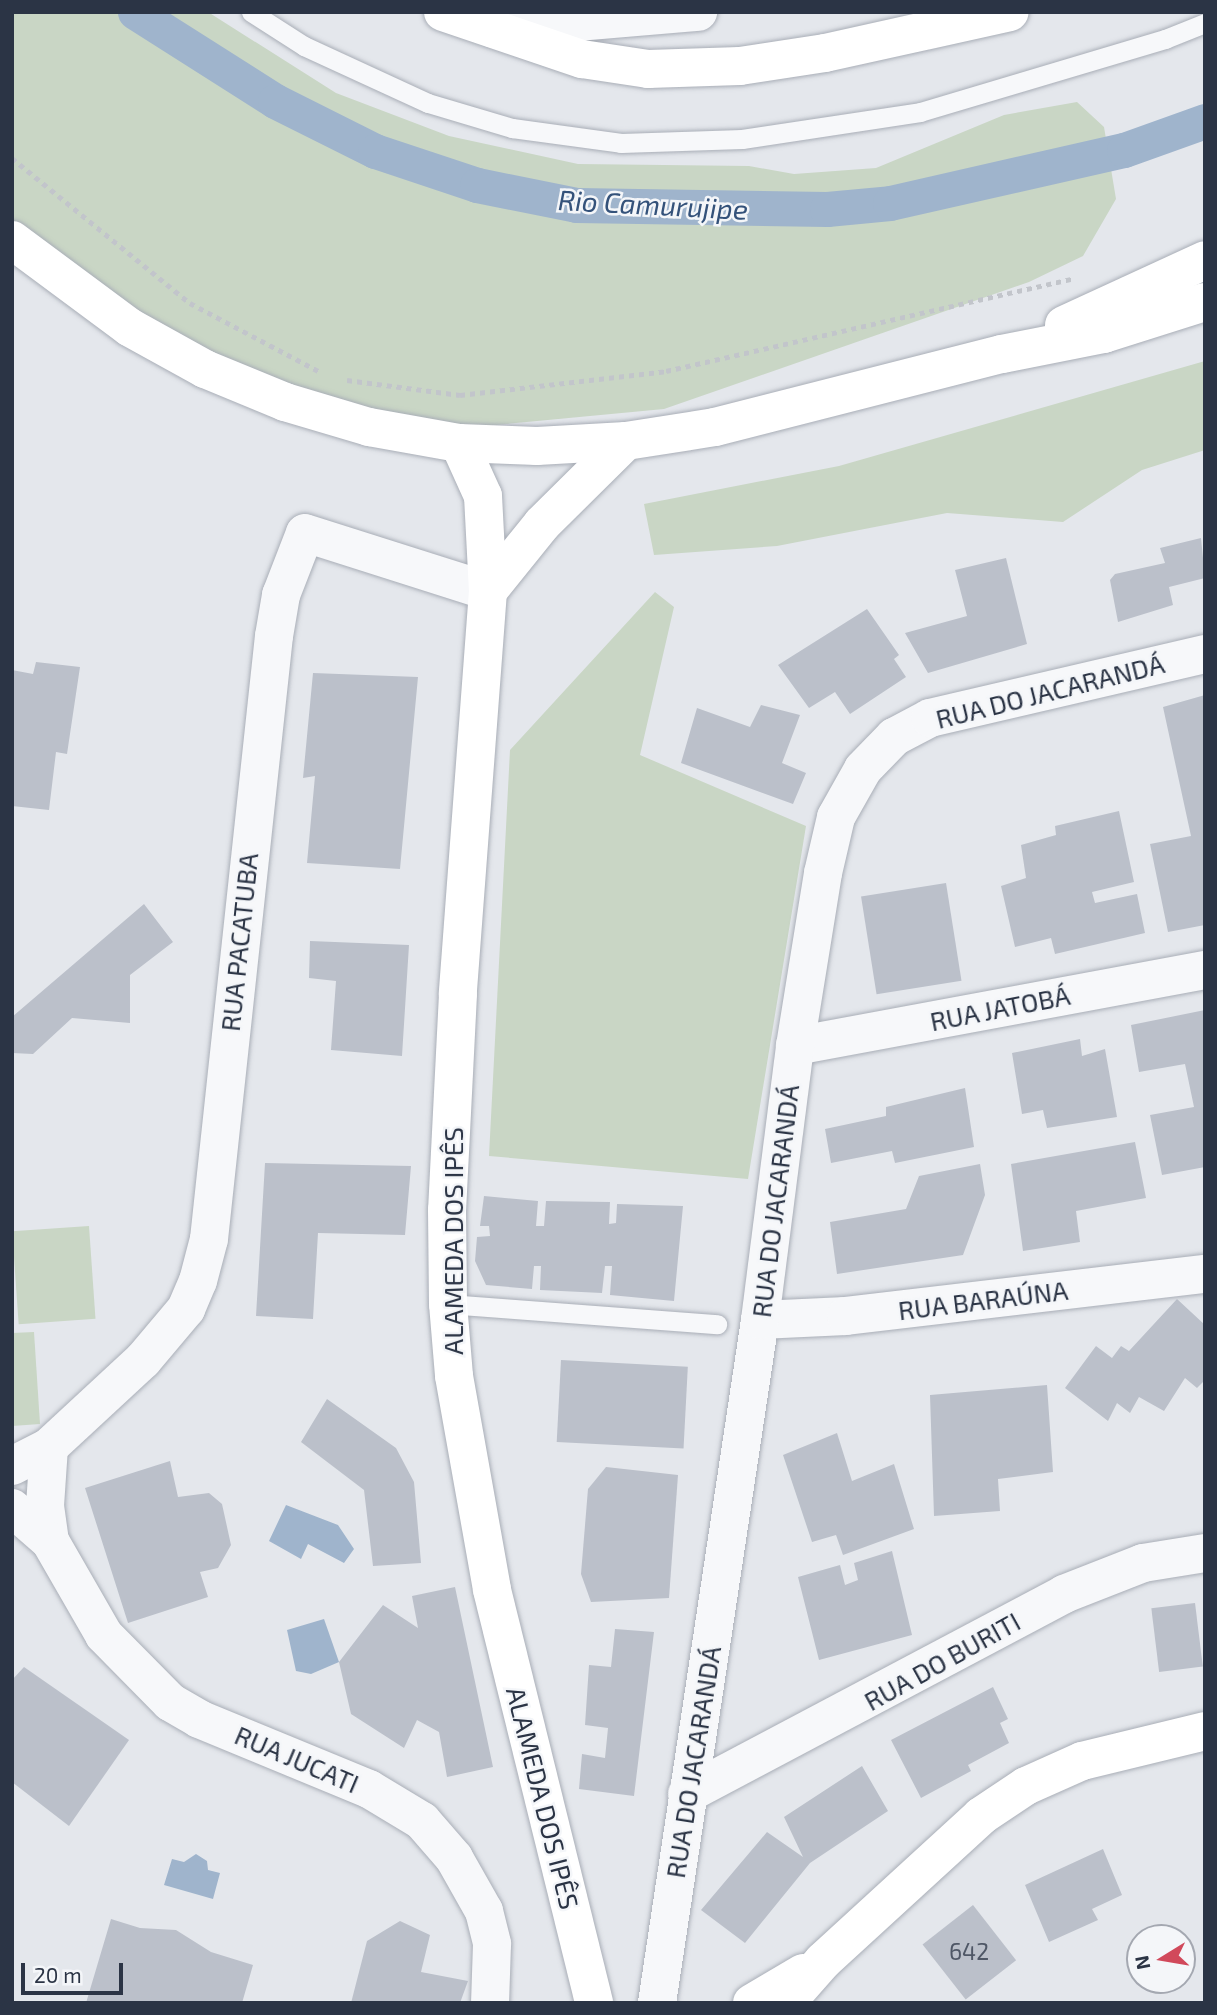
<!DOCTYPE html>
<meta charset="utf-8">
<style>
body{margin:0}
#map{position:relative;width:1217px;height:2015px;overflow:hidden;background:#e4e7ec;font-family:"Exo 2",sans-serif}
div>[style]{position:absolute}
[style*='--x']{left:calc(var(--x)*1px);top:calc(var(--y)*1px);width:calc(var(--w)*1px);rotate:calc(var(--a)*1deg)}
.green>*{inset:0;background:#c9d6c5;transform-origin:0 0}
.water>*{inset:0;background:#9fb4cc}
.canal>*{height:35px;margin:-17.5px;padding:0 17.5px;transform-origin:17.5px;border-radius:17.5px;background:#9fb4cc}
.building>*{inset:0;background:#bbc0ca;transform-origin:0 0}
.path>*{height:4.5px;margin-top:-2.25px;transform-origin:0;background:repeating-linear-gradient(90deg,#c2c5cb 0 5px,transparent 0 10px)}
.roads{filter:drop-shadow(0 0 2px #a9aeb7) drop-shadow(0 0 2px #a9aeb7)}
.lane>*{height:19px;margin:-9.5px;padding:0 9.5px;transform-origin:9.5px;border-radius:9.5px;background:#f7f8fa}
.street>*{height:38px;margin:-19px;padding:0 19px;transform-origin:19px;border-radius:19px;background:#f7f8fa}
.secondary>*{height:38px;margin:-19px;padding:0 19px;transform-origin:19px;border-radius:19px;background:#fff}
.primary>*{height:38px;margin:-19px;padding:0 19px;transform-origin:19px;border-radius:19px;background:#fff}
span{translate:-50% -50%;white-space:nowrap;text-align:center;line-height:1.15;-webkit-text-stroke:5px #f4f6f9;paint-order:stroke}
.number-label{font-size:23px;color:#4f5766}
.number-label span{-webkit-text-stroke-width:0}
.street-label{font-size:26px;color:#2b3445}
.water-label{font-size:28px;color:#34527a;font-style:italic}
.frame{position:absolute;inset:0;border:14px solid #2b3445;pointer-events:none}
.north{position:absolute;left:1126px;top:1924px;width:70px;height:70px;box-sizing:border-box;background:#f4f6f9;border:2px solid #a4a8b1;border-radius:50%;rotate:259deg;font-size:19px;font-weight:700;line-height:28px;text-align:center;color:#2b3445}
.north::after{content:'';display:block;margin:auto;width:24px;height:32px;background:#d1495b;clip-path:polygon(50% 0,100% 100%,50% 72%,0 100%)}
.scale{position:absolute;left:21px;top:1963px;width:102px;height:32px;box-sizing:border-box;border:4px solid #2b3445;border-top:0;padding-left:9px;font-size:21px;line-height:24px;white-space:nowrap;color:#2b3445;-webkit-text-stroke:5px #f4f6f9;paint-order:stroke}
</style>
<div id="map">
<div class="green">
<i style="clip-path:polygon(12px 12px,208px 12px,336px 93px,449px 136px,578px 164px,749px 166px,794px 174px,876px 168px,1004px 115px,1077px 102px,1104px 127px,1116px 199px,1083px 256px,1029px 282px,664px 409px,443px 430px,293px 396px,32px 261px,12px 240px)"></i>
<i style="clip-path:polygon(1205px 361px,1205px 450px,1142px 470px,1063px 522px,947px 513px,777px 546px,654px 555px,644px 504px,839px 466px)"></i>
<i style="clip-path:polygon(655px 592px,674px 607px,640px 755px,806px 826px,748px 1179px,489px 1156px,510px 750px)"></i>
<i style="left:89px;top:1226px;width:93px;height:77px;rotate:86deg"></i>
<i style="clip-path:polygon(34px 1332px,40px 1424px,12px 1426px,12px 1333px)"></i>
</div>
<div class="water">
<i style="clip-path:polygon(286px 1505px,338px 1525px,354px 1549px,344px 1563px,308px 1544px,301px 1559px,269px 1541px)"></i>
<i style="clip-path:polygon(324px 1619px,339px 1662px,311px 1674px,296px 1671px,287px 1630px)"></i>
<i style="clip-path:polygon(196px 1854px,207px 1861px,208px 1870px,220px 1873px,213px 1899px,164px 1885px,172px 1859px,184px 1862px)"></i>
</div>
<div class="canal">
<i style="--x:135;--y:12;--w:166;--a:32.4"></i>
<i style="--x:275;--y:101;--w:112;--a:26.6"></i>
<i style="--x:375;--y:151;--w:108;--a:18.4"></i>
<i style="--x:477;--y:185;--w:101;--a:11.4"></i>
<i style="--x:576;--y:205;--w:251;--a:0.9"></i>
<i style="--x:827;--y:209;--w:63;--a:-5.4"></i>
<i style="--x:890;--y:203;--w:240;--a:-12.8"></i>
<i style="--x:1124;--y:150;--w:86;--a:-19.7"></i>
</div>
<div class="building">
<i style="clip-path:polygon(1201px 538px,1205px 578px,1169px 587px,1173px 605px,1118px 622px,1110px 580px,1115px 574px,1165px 563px,1160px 548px)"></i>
<i style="clip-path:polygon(1006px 558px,1027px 644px,928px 673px,905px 633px,967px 616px,955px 570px)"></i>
<i style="clip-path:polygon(867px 609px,899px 655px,894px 659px,906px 677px,850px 714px,835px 692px,809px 708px,778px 665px)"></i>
<i style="clip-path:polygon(36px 662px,80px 667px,67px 754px,56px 752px,49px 810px,12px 806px,12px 670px,33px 674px)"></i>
<i style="clip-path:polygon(313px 673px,418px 677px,400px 869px,307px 863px,315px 776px,303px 778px)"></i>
<i style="clip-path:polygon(1205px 695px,1205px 925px,1168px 932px,1150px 844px,1191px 836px,1163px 707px)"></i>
<i style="clip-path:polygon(761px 705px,800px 715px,782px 763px,806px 773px,793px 804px,681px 763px,697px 708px,750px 727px)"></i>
<i style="clip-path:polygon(1119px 811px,1134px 882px,1092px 892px,1095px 903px,1137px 894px,1145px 933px,1055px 954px,1051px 938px,1015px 947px,1001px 886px,1026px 878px,1021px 845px,1056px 835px,1055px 826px)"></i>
<i style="left:946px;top:883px;width:99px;height:86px;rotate:81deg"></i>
<i style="clip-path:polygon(144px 904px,173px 942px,130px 975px,130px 1023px,72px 1018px,33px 1054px,12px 1053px,12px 1017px)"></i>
<i style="clip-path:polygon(310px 941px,409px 945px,402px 1056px,331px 1050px,336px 981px,309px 978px)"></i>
<i style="clip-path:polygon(1205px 1010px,1205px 1167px,1162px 1175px,1150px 1115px,1194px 1107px,1185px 1064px,1139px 1072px,1131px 1025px)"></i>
<i style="clip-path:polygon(1080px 1039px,1082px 1056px,1105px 1049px,1117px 1117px,1047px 1128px,1043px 1110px,1022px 1114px,1012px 1053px)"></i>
<i style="clip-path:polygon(965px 1088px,974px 1147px,895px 1163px,892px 1151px,831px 1163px,825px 1129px,886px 1116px,886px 1107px)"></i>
<i style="clip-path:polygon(1135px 1142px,1146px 1198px,1076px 1211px,1080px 1242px,1023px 1251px,1011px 1164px)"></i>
<i style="clip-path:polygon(265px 1163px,411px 1166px,405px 1235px,318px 1233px,313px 1319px,256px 1316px)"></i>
<i style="clip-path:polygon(980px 1164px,985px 1195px,963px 1255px,837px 1274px,830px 1222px,906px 1209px,919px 1176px)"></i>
<i style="clip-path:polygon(484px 1196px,538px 1201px,536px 1226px,544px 1226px,546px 1201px,610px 1202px,609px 1224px,616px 1223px,617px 1204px,683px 1206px,674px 1301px,610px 1295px,612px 1266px,605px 1266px,602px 1293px,540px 1290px,541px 1266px,534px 1266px,532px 1289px,486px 1285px,475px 1261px,477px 1237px,490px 1236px,489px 1226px,480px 1226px)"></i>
<i style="clip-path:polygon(1177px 1299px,1205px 1325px,1205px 1380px,1197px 1388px,1185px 1378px,1164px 1411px,1139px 1397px,1130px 1413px,1117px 1403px,1108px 1421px,1065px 1388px,1096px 1346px,1112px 1358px,1121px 1346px,1129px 1351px)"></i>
<i style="left:561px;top:1360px;width:127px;height:82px;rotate:3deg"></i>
<i style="clip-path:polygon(1047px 1385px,1053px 1472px,998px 1479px,1000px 1511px,934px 1516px,930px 1395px)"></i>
<i style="clip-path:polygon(327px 1399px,396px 1448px,414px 1482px,421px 1563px,373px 1566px,364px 1490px,301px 1442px)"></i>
<i style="clip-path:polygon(837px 1433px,852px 1481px,894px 1464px,914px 1529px,843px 1555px,836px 1535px,812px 1542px,783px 1455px)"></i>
<i style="clip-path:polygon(170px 1461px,178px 1497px,209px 1493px,222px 1504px,231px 1545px,218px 1568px,200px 1572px,208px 1597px,128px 1623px,85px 1488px)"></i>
<i style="clip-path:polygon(606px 1467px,678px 1475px,669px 1598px,591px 1602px,581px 1574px,588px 1489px)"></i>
<i style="clip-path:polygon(892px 1551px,912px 1635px,819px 1660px,798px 1577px,840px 1565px,845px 1585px,858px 1580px,854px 1563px)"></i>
<i style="clip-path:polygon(455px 1587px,493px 1767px,447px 1777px,439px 1732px,417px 1720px,404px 1748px,351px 1714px,339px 1662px,383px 1605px,418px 1628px,412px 1596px)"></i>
<i style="left:1195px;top:1603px;width:64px;height:44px;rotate:83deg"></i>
<i style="clip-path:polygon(615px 1629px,654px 1632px,634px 1796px,579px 1789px,582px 1754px,605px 1758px,608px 1728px,585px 1725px,589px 1665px,611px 1667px)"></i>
<i style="clip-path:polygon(24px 1667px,129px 1740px,69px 1826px,12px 1782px,12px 1680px)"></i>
<i style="clip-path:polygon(993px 1687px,1008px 1719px,1000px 1723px,1009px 1743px,968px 1765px,971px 1771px,921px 1798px,891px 1740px)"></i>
<i style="clip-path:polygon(862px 1766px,888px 1811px,810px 1863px,745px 1943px,701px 1910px,767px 1832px,803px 1857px,784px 1817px)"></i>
<i style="clip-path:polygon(1103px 1849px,1122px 1895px,1092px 1909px,1098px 1920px,1049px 1942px,1025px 1885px)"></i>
<i style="left:973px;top:1905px;width:70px;height:64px;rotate:52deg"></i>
<i style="clip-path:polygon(111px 1919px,140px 1928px,176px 1930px,211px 1952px,253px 1965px,242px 2003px,86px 2003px)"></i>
<i style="clip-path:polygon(400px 1921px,430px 1935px,421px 1972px,468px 1981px,460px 2003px,351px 2003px,367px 1941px)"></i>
</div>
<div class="path">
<i style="--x:12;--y:158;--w:230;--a:39.2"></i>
<i style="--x:190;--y:303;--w:149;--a:27.9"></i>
<i style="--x:347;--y:380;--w:114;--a:7.6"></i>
<i style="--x:460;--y:395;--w:207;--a:-6.6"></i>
<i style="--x:666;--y:371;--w:418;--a:-12.8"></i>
</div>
<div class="roads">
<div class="lane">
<i style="--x:251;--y:12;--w:63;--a:32.7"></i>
<i style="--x:304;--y:46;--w:136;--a:24.7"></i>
<i style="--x:428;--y:103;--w:88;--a:16.6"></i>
<i style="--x:512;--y:128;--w:110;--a:7.8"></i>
<i style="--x:621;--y:143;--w:121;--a:-1.9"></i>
<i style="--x:742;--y:139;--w:180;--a:-8.6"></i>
<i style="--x:920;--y:112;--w:256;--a:-16.6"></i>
<i style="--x:1165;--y:39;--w:43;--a:-21.8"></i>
<i style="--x:448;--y:1304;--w:270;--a:4.3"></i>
</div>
<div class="street">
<i style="--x:494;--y:29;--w:205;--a:-4.8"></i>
<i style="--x:795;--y:1046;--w:417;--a:-10.5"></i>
<i style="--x:760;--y:1320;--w:86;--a:-2.7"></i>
<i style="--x:846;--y:1316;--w:361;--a:-6.7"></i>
<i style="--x:49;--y:1447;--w:59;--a:93.9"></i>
<i style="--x:45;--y:1506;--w:35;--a:82"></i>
<i style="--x:12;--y:1466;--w:42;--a:-27.2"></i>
<i style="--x:49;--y:1447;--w:128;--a:-42.8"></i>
<i style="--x:143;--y:1360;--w:67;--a:-49.9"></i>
<i style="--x:186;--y:1309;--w:30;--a:-67"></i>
<i style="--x:198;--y:1281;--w:43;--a:-75.3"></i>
<i style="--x:209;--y:1239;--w:606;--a:-83.85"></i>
<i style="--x:274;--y:636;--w:42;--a:-80.3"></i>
<i style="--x:281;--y:595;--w:66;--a:-68.8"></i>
<i style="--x:305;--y:533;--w:192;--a:17.6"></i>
<i style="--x:12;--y:1508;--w:50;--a:41"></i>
<i style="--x:50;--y:1541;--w:108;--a:60.1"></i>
<i style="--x:104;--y:1635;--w:94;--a:45.4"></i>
<i style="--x:170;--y:1702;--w:34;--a:30"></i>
<i style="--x:199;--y:1719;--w:184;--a:22.4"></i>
<i style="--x:369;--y:1789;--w:62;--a:31.1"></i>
<i style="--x:422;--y:1821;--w:49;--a:49.1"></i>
<i style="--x:454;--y:1858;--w:61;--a:60.5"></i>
<i style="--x:484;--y:1911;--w:34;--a:76"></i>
<i style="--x:492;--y:1944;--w:59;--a:91.9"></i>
<i style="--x:687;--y:1794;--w:427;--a:-27.9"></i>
<i style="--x:1064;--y:1594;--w:85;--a:-21.4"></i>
<i style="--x:1143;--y:1563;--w:63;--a:-9.2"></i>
<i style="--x:657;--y:2003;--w:691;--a:-81.42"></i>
<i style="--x:760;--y:1320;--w:276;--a:-82.7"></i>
<i style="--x:795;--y:1046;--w:175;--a:-80.8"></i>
<i style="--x:823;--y:873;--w:57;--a:-76.9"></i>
<i style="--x:836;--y:817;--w:55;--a:-60.6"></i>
<i style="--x:863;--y:769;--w:45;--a:-45.9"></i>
<i style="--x:894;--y:737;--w:41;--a:-27.8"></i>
<i style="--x:930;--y:718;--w:282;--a:-13.1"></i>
</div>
<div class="secondary">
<i style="--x:459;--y:443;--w:58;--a:65.6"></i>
<i style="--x:483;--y:496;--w:95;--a:87"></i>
<i style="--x:488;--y:591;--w:404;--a:94.3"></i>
<i style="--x:458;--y:994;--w:216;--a:92.9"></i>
<i style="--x:447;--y:1210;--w:94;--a:89.4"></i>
<i style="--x:448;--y:1304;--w:72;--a:85.2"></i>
<i style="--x:454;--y:1376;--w:217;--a:79.9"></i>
<i style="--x:492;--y:1590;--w:425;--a:76.1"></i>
<i style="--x:488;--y:591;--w:86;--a:-51.1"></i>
<i style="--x:542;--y:524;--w:118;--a:-44.7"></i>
<i style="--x:752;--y:2003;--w:59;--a:-30.5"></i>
<i style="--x:786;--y:2003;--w:56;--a:-48.6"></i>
<i style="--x:823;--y:1961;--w:214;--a:-42.5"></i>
<i style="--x:981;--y:1816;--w:54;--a:-33.7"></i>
<i style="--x:1026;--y:1786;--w:61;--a:-24.1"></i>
<i style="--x:1082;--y:1761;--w:127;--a:-13.7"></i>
</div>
<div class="primary">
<i style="--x:443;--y:12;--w:147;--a:18.7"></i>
<i style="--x:582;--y:59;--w:67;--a:8.6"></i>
<i style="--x:648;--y:69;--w:92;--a:-1.9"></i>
<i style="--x:740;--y:66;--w:86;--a:-8.7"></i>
<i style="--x:825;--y:53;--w:189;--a:-12.5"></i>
<i style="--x:12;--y:240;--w:146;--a:36.6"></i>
<i style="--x:129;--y:327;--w:87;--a:28.9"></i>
<i style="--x:205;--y:369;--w:87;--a:22.4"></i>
<i style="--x:285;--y:402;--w:88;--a:16.6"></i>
<i style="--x:369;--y:427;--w:91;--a:10.1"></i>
<i style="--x:459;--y:443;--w:78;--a:2.2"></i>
<i style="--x:537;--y:446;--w:89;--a:-3.2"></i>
<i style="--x:626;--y:441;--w:90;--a:-8.9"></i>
<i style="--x:715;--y:427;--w:296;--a:-14.3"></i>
<i style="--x:1002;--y:354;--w:104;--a:-11.1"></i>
<i style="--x:1104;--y:334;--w:106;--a:-17.6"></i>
<i style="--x:1064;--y:325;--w:155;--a:-24.7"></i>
</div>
</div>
<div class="number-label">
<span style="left:969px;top:1951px">642</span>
</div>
<div class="street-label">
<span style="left:1050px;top:691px;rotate:-14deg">RUA DO JACARANDÁ</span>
<span style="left:239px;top:942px;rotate:-84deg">RUA PACATUBA</span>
<span style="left:1000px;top:1008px;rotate:-11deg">RUA JATOBÁ</span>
<span style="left:775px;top:1201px;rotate:-83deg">RUA DO JACARANDÁ</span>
<span style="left:453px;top:1241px;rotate:-90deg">ALAMEDA DOS IPÊS</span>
<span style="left:983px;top:1300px;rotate:-7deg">RUA BARAÚNA</span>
<span style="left:942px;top:1661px;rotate:-29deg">RUA DO BURITI</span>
<span style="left:297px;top:1759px;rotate:23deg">RUA JUCATI</span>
<span style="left:693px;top:1762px;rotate:-81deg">RUA DO JACARANDÁ</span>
<span style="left:543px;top:1798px;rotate:76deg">ALAMEDA DOS IPÊS</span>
</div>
<div class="water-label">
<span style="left:653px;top:204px;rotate:3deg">Rio Camurujipe</span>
</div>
<div class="frame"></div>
<div class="north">N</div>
<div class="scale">20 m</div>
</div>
